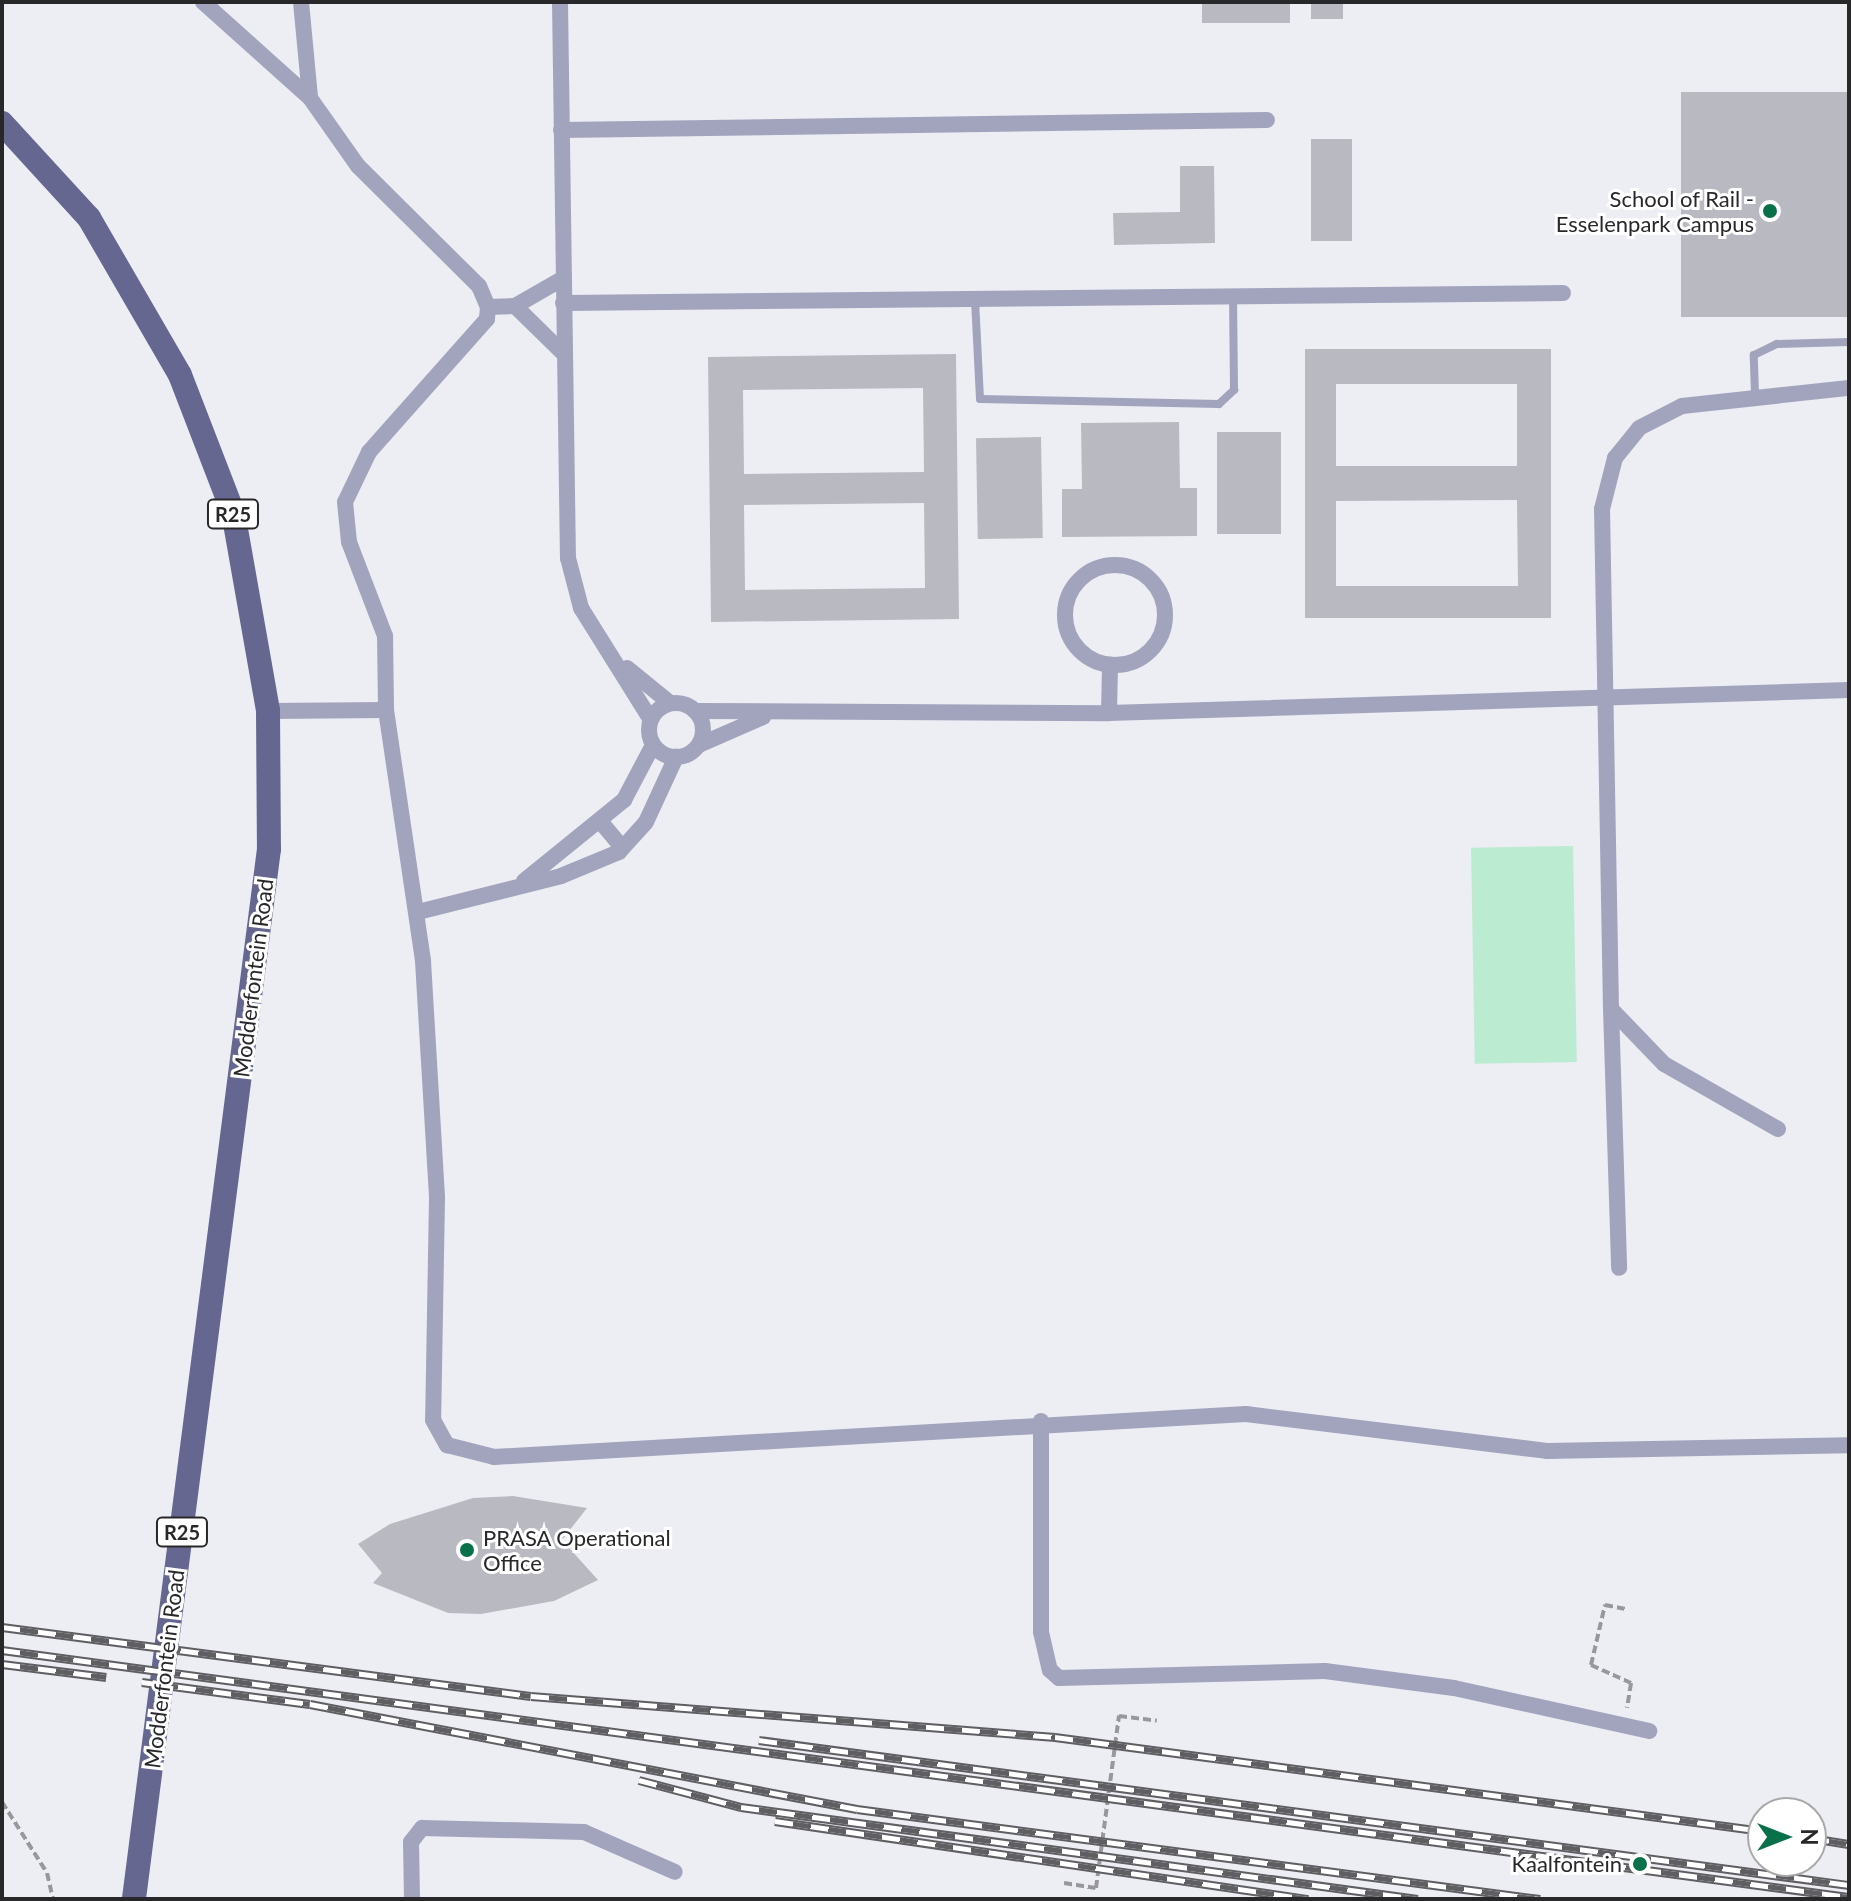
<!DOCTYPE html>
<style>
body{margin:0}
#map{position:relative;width:1851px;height:1901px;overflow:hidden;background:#ededf4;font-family:Lato,sans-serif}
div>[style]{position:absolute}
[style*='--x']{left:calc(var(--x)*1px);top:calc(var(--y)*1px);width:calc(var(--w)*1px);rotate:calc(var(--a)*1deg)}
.green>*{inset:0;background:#bbebd0;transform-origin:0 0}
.building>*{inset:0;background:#b9bac1;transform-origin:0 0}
.path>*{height:4px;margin-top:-2px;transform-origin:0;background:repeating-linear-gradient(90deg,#97979c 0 8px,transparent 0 12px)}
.lane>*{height:8px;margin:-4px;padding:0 4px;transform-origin:4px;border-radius:4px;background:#a2a4bd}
.street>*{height:16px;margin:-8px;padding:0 8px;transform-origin:8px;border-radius:8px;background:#a2a4bd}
.street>.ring{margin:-8px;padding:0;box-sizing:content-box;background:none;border:16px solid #a2a4bd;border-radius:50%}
.primary>*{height:24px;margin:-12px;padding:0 12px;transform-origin:12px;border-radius:12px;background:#656791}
.rail>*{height:9px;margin-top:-4.5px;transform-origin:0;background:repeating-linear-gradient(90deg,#fff 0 18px,#5f5f63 0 36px);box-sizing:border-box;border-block:2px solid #5f5f63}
.dots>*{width:22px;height:22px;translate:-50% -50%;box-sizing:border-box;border:4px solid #fff;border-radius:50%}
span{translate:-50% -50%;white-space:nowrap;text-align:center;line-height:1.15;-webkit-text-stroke:6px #fff;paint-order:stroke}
.shield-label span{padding:2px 6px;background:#fff;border:2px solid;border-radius:6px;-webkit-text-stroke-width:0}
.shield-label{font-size:20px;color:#28282b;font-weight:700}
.poi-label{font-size:22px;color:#28282b}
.right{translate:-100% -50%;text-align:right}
.left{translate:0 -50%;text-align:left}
.street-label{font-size:22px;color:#28282b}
.frame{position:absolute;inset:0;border:4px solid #28282b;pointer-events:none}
.north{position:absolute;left:1747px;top:1797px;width:80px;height:80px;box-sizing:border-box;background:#fff;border:2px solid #a9a9aa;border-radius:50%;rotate:90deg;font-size:22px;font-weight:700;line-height:32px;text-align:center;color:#28282b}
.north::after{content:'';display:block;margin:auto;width:28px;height:36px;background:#097149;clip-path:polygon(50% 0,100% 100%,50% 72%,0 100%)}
</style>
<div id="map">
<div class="green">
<i style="left:1573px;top:846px;width:216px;height:102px;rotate:89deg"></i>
</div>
<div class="building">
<i style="left:1202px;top:2px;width:88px;height:21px"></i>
<i style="left:1311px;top:2px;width:32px;height:17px"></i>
<i style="left:1849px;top:92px;width:225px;height:168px;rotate:90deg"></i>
<i style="left:1311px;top:139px;width:41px;height:102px"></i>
<i style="clip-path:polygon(1180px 166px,1214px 166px,1215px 243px,1114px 245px,1113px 213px,1180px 212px)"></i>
<i style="clip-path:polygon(evenodd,1305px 349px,1551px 349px,1551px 618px,1305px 618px,1305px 349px,1336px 384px,1517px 384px,1517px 466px,1336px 466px,1336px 384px,1305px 349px,1517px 500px,1518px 586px,1336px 586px,1336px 501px,1517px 500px)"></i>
<i style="clip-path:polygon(evenodd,956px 354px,959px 619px,711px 622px,708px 357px,956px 354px,923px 388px,924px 472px,744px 474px,743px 390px,923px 388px,956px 354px,924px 503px,925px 588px,745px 590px,744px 505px,924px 503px)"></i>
<i style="clip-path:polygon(1179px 422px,1180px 488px,1197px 488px,1197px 536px,1062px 537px,1062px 489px,1082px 489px,1081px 423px)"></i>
<i style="left:1281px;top:432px;width:102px;height:64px;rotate:90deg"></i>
<i style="left:1041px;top:437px;width:101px;height:65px;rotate:89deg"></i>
<i style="clip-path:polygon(513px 1496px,587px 1508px,562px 1540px,598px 1580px,554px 1601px,481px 1614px,448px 1613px,373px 1583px,382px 1573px,358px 1544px,390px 1524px,473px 1498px)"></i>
</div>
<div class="path">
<i style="--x:1591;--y:1665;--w:44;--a:24.2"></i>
<i style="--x:1631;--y:1683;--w:25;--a:99"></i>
<i style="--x:1591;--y:1665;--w:62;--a:-76.9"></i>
<i style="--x:1605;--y:1605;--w:21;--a:11"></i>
<i style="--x:2;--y:1802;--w:84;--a:57.6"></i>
<i style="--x:47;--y:1873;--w:27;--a:77"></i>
<i style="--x:1064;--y:1883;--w:32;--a:9"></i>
<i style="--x:1096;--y:1888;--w:174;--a:-82.4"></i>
<i style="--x:1119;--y:1716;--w:38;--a:7"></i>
</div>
<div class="lane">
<i style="--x:975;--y:300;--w:99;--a:87.1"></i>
<i style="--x:980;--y:399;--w:239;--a:1.2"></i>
<i style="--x:1219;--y:404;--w:21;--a:-43"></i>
<i style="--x:1234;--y:390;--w:90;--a:-90.6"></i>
<i style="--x:1755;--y:393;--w:38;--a:-92"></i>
<i style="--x:1754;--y:355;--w:25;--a:-26"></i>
<i style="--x:1777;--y:344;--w:72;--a:-1.6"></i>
</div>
<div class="street">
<i style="--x:203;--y:2;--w:144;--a:41.9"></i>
<i style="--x:310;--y:98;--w:83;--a:54.8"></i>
<i style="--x:358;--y:166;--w:170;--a:44.8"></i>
<i style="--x:479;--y:286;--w:23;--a:67"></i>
<i style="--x:488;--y:307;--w:12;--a:95"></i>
<i style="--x:487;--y:319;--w:178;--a:131.6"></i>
<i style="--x:369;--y:452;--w:55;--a:115.6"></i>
<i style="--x:345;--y:502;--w:40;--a:84.3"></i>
<i style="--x:349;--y:542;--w:101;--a:69"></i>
<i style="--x:385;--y:636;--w:74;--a:89.2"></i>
<i style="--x:386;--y:710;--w:254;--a:81.6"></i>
<i style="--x:423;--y:961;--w:237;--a:86.6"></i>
<i style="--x:437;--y:1198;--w:222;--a:91"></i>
<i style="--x:433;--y:1420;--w:29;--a:61"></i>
<i style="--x:447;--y:1445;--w:49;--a:14.3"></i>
<i style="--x:494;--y:1457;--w:753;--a:-3.27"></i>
<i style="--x:1246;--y:1414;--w:303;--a:7"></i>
<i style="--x:1547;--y:1451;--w:302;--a:-1.1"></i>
<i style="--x:301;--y:2;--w:96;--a:84.6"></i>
<i style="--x:560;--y:2;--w:556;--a:89.18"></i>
<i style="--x:568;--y:558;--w:52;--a:75.4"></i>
<i style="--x:581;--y:608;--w:132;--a:58"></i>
<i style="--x:561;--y:130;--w:706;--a:-0.81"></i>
<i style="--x:563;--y:303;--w:1000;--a:-0.57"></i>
<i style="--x:515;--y:306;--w:67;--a:44.4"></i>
<i style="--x:488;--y:307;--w:27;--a:-2"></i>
<i style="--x:515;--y:306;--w:54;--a:-29.9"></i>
<i class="ring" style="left:1065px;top:565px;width:84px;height:84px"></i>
<i style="--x:627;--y:668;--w:55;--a:39.1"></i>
<i class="ring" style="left:649px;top:703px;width:38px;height:38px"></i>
<i style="--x:268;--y:711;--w:118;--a:-0.5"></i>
<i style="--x:695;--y:711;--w:414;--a:0.3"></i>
<i style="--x:1109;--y:713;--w:740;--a:-1.78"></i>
<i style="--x:1109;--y:713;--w:48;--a:-88.8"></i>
<i style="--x:699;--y:745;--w:70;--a:-23.6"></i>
<i style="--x:600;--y:821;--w:35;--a:50"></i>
<i style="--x:524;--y:881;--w:129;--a:-39"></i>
<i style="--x:624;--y:800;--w:62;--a:-62.2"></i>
<i style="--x:418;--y:912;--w:147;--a:-14.1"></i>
<i style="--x:561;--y:876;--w:63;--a:-22.5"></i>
<i style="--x:619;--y:852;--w:40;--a:-48"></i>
<i style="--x:646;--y:822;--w:72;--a:-65.2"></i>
<i style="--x:1611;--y:1009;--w:259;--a:88.2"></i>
<i style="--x:1778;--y:1129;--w:131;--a:-150.3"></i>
<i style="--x:1664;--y:1064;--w:76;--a:-133.9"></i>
<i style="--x:1611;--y:1009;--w:500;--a:-91.03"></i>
<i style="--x:1602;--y:509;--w:53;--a:-75.7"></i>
<i style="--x:1615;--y:458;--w:38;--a:-51"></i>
<i style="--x:1639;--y:428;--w:48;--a:-27.1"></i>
<i style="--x:1682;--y:406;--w:168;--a:-6.2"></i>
<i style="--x:1041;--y:1421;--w:211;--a:90"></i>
<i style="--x:1041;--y:1632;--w:39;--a:77"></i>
<i style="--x:1050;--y:1670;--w:12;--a:42"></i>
<i style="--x:1059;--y:1678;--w:266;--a:-1.5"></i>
<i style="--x:1325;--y:1671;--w:130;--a:7.5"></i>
<i style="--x:1454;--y:1688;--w:200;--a:12.4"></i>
<i style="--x:412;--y:1899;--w:57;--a:-91"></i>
<i style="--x:411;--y:1842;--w:18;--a:-52"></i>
<i style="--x:422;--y:1828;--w:162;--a:1.4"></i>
<i style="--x:584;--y:1832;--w:99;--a:23.7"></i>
</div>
<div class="primary">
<i style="--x:2;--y:123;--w:129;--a:47.5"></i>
<i style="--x:89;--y:218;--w:181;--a:59.9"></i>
<i style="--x:180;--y:375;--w:147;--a:68.9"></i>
<i style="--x:233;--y:512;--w:202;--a:80"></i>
<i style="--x:268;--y:711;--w:138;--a:89.6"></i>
<i style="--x:269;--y:849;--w:1059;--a:97.33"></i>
</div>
<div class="rail">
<i style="--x:2;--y:1627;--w:533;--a:7.43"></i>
<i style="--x:531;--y:1696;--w:526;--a:4.47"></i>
<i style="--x:1055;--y:1737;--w:714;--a:7.56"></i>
<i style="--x:2;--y:1650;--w:1863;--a:7.62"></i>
<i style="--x:2;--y:1664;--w:105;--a:7.1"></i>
<i style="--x:142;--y:1682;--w:169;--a:7.5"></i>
<i style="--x:310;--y:1704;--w:557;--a:10.87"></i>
<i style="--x:857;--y:1809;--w:689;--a:7.51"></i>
<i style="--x:759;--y:1740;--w:1100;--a:7.58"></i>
<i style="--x:639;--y:1780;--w:106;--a:14.8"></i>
<i style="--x:741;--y:1807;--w:683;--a:7.74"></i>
<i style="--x:775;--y:1821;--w:539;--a:8.33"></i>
<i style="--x:1811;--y:1838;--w:38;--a:9"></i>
</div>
<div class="dots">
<i style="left:1770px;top:211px;background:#097149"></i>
<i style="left:467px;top:1550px;background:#097149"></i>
<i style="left:1640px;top:1864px;background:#097149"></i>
</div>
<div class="shield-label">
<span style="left:233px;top:514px">R25</span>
<span style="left:182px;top:1532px">R25</span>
</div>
<div class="poi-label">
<span class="right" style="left:1754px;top:211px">School of Rail -<br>Esselenpark Campus</span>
<span class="left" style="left:483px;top:1550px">PRASA Operational<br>Office</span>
<span class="right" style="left:1622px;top:1864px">Kaalfontein</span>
</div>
<div class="street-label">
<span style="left:253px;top:978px;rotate:-83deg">Modderfontein Road</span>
<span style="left:164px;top:1669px;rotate:-83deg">Modderfontein Road</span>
</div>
<div class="frame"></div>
<div class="north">N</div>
</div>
